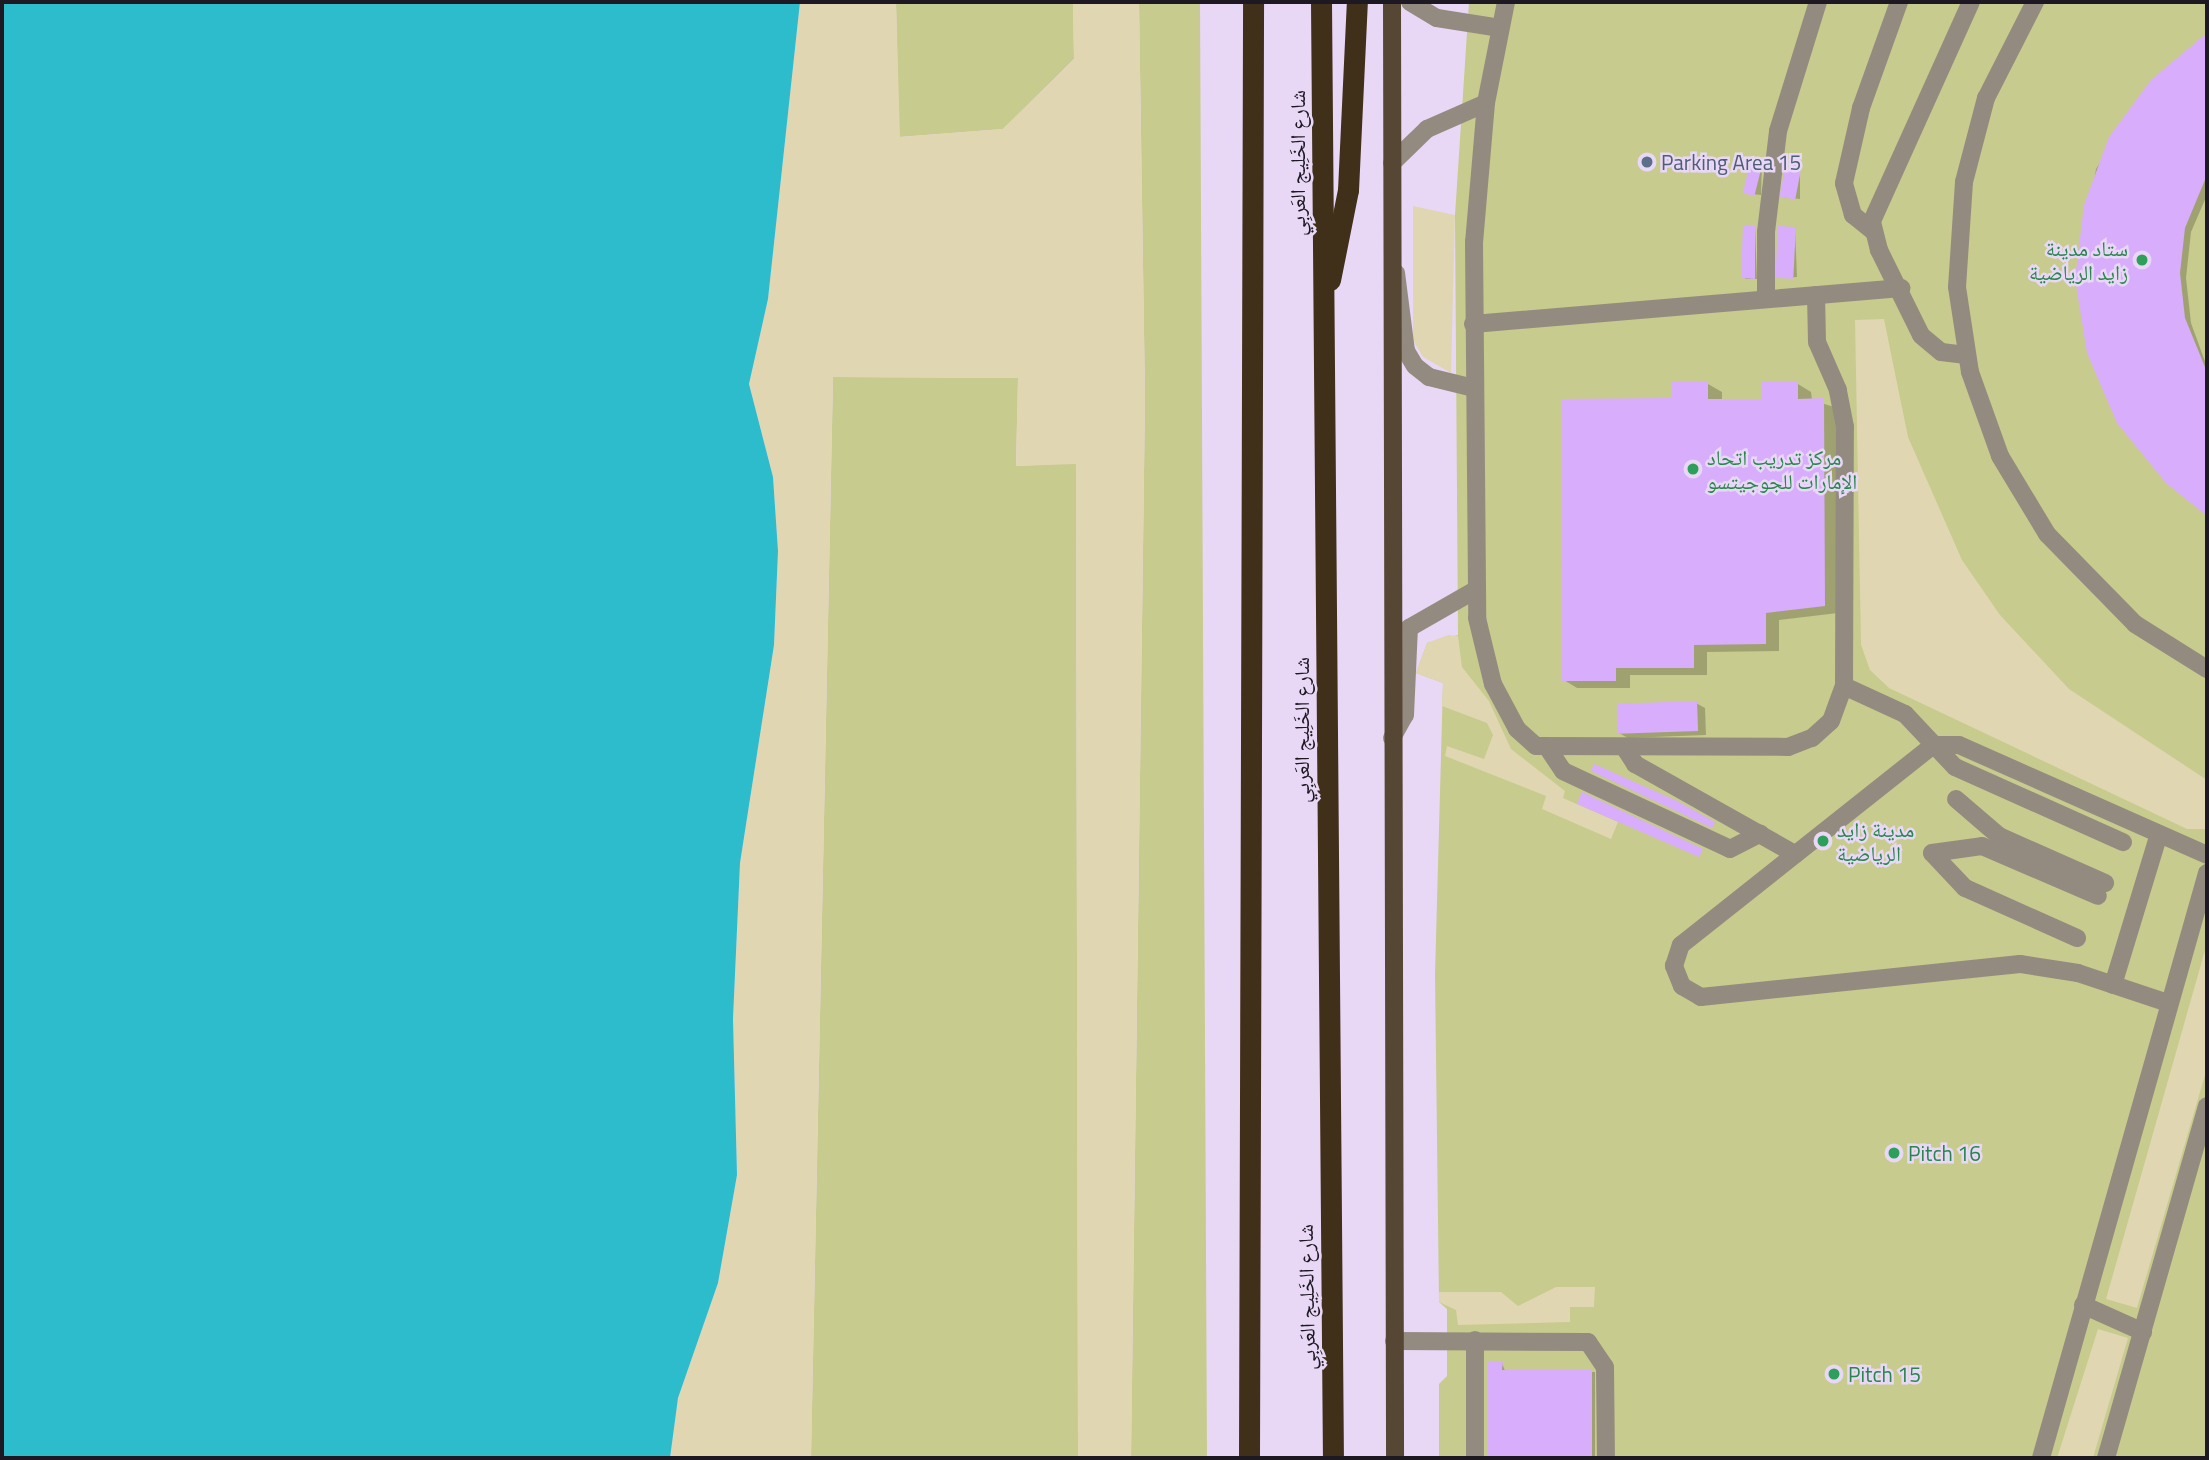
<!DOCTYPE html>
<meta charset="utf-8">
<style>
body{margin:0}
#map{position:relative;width:2209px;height:1460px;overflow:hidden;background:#e8d8f6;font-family:"Titillium Web","Noto Naskh Arabic",sans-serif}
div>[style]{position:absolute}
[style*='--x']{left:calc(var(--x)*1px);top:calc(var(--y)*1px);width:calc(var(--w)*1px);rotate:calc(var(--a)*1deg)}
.green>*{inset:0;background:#c7cb8d}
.sand>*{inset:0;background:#e0d6b1}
.water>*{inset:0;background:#2cbccb}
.shadow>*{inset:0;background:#0003}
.building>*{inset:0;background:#d8adfb;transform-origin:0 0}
.minor>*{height:18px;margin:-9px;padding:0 9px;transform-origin:9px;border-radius:9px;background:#948b80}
.major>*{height:18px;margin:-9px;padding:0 9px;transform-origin:9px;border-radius:9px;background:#564734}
.highway>*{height:21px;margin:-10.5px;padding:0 10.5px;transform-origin:10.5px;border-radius:10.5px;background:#402f19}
.dots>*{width:19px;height:19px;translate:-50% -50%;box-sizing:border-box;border:4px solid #e8d8f6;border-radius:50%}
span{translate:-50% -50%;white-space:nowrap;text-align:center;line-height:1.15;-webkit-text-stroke:5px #e8d8f6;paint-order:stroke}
.service-label{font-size:21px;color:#4e5e75}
.left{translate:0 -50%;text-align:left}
.street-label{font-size:21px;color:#1d1822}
.leisure-label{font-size:21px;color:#27864d}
.right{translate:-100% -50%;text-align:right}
.frame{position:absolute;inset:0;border:4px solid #1d1822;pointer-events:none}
</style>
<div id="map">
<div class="green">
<i style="clip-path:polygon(896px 2px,1073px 2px,1074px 59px,1003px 129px,899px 137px)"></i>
<i style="clip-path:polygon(1139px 2px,1200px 2px,1207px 1458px,1131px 1458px,1145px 397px)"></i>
<i style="clip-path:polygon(1469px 2px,2207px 2px,2207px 1458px,1439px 1458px,1439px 1384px,1447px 1376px,1447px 1309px,1439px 1302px,1435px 975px,1443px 683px,1416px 673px,1427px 643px,1458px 635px,1455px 215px)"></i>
<i style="clip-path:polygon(833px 377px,1018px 378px,1016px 466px,1076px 463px,1078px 1458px,811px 1458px)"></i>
</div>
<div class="sand">
<i style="clip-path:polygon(800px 2px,896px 2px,900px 137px,1003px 129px,1074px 59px,1073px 2px,1139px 2px,1145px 397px,1131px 1458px,1078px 1458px,1076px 464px,1016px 466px,1018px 378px,833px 377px,811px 1458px,670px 1458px,678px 1398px,718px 1283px,737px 1175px,733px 1019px,740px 863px,774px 645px,778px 551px,773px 477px,749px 384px,768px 299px)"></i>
<i style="clip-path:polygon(1413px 206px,1455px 215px,1451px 373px,1423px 357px,1413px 340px)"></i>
<i style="clip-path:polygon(1884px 319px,1908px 437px,1962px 560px,2000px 615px,2069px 689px,2207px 780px,2206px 829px,2187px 829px,1889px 688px,1870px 670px,1861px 645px,1855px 320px)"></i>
<i style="clip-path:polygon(1448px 635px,1458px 636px,1462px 667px,1489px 701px,1511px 749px,1565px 791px,1563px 798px,1618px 822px,1611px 839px,1542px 809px,1546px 796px,1445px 756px,1447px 746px,1484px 759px,1493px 735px,1487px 723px,1442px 706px,1443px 683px,1416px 673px,1427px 643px)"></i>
<i style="clip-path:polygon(2207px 943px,2207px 1068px,2137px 1308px,2106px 1299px)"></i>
<i style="clip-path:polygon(1556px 1287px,1595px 1287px,1594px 1307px,1570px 1307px,1570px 1322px,1458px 1325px,1456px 1310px,1439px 1302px,1439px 1292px,1501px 1292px,1518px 1306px)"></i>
<i style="clip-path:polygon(2098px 1329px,2128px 1338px,2093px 1458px,2057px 1458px)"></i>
</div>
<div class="water">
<i style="clip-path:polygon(2px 2px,800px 2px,768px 299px,749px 384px,773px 477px,778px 551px,774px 645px,740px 863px,733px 1019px,737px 1175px,718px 1283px,678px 1398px,670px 1458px,2px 1458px)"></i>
</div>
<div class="shadow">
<i style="clip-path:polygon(2207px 35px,2207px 195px,2191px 232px,2186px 278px,2191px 323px,2207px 367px,2207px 507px,2168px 482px,2119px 423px,2088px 353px,2077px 279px,2096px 169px,2153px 81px)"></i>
<i style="clip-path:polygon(1762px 165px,1761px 195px,1752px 194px,1749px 193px)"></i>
<i style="clip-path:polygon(1800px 173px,1800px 199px,1783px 197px)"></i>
<i style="clip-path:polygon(1755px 227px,1757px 279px,1746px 279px,1743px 277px)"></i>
<i style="clip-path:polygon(1795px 228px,1797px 277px,1782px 278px,1779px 277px)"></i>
<i style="clip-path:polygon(1708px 384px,1722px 392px,1722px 401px,1763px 400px,1798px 384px,1811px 392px,1812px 400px,1837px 408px,1838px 613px,1779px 620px,1779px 651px,1707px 652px,1707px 675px,1630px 675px,1630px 688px,1577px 688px,1564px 680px,1673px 400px)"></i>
<i style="clip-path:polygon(1696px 703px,1705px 708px,1706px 735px,1628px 738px,1619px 733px)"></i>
<i style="clip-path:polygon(1489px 1363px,1502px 1363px,1505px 1371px,1595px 1372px,1595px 1458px,1488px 1458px)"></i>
</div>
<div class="building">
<i style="clip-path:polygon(2207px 33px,2207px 175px,2185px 228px,2180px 273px,2185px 318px,2207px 372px,2207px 516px,2166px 483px,2117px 423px,2087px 353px,2075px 279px,2084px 205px,2109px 137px,2151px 80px)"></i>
<i style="left:1751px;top:160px;width:12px;height:34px;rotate:14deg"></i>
<i style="left:1785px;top:168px;width:16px;height:29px;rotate:11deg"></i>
<i style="clip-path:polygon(1743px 225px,1755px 225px,1755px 279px,1741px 278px)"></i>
<i style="left:1778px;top:226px;width:18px;height:52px;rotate:3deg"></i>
<i style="clip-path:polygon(1671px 382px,1708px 382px,1708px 399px,1762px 399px,1761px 382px,1798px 382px,1798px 399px,1824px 398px,1825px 606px,1766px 613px,1766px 644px,1694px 645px,1694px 668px,1616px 668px,1616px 681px,1562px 681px,1561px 399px,1671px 398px)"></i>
<i style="left:1697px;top:701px;width:30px;height:80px;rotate:88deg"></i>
<i style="clip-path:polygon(1594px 764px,1677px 801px,1715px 822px,1712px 828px,1591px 771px)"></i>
<i style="clip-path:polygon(1582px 792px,1703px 849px,1699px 857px,1577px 804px)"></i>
<i style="clip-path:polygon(1487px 1361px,1503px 1361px,1502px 1370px,1592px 1369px,1592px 1458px,1487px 1458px)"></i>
</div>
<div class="minor">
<i style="--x:1410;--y:2;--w:31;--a:31"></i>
<i style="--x:1437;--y:18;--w:64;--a:9"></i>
<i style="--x:1506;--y:2;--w:103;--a:101.2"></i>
<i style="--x:1486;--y:103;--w:140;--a:94.9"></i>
<i style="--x:1474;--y:242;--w:376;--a:89.5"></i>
<i style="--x:1477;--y:618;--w:68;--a:76.4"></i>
<i style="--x:1493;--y:684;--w:51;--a:61.9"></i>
<i style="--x:1517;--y:729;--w:25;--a:42"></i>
<i style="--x:1536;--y:746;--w:252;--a:0.2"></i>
<i style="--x:1788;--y:747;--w:26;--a:-21"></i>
<i style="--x:1812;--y:738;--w:25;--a:-42"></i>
<i style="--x:1831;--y:721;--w:37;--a:-70"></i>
<i style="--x:1844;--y:686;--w:259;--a:-89.8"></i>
<i style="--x:1845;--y:427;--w:38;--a:-101"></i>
<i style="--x:1838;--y:390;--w:52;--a:-113.6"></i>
<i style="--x:1817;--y:342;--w:47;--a:-91.2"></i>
<i style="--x:2035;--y:2;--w:108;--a:117"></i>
<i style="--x:1986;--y:98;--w:87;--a:104.7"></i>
<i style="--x:1964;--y:182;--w:105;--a:93.8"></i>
<i style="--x:1957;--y:287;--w:86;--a:81.3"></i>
<i style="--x:1970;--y:372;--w:89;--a:70.3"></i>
<i style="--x:2000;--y:456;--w:91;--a:58.9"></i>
<i style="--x:2047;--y:534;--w:126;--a:45.6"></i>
<i style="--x:2135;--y:624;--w:85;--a:32"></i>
<i style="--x:1392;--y:163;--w:49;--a:-44.2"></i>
<i style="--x:1427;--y:129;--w:64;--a:-23.8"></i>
<i style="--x:1873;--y:231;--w:26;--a:-141"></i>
<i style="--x:1853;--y:215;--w:33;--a:-106"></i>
<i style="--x:1844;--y:183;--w:77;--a:-77.2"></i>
<i style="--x:1861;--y:108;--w:113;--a:-70.3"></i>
<i style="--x:1396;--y:273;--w:79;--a:82.7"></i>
<i style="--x:1406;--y:351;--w:17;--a:59"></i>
<i style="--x:1415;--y:366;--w:18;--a:38"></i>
<i style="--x:1429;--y:377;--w:46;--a:13.7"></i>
<i style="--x:1766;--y:299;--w:67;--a:-90"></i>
<i style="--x:1766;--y:232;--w:102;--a:-83.2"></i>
<i style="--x:1778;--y:131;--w:135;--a:-72.8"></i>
<i style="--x:1473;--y:324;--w:430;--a:-4.8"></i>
<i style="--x:1966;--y:355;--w:25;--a:-173"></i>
<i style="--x:1941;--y:352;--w:26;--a:-140"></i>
<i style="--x:1921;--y:335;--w:95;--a:-116.3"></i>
<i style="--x:1879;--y:250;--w:30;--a:-104"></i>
<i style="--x:1872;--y:221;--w:240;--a:-65.7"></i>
<i style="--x:1844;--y:686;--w:67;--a:24.7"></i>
<i style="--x:1905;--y:714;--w:73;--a:46.7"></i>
<i style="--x:1955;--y:767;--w:184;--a:24.1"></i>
<i style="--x:1392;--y:738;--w:26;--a:-61"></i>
<i style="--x:1405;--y:715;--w:87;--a:-87.4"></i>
<i style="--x:1409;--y:628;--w:78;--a:-29.8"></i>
<i style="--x:1549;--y:750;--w:25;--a:56"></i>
<i style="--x:1563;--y:771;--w:184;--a:25"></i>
<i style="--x:1730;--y:849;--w:34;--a:-27"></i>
<i style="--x:1626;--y:750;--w:17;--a:57"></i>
<i style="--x:1635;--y:764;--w:184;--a:29.4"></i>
<i style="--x:1956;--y:799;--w:57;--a:40.7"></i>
<i style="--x:1999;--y:836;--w:116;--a:23.9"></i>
<i style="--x:2077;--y:938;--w:123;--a:-155.9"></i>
<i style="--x:1965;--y:888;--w:48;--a:-133.3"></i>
<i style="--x:1932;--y:853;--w:50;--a:-8"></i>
<i style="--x:1982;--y:846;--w:126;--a:23.3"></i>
<i style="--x:2113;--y:985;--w:158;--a:-73.1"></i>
<i style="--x:2168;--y:1003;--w:95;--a:-161.6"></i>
<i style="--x:2078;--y:973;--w:59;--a:-171.2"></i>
<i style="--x:2020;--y:964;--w:321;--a:174.1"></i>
<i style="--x:1701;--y:997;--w:22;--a:-150"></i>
<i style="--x:1682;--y:986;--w:22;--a:-112"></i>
<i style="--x:1674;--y:966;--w:22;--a:-72"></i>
<i style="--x:1681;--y:945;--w:322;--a:-38.4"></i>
<i style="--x:1933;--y:745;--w:26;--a:0"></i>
<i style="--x:1959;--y:745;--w:271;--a:23.9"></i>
<i style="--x:2083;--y:1305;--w:66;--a:24.2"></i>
<i style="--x:1475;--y:1340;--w:118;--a:90"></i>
<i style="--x:1394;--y:1341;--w:194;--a:0.3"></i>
<i style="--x:1588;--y:1342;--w:30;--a:56"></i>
<i style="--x:1605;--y:1367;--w:91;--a:89.4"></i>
<i style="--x:2041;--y:1458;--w:608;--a:-74.16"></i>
<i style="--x:2106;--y:1458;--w:366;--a:-74"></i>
</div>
<div class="major">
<i style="--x:1392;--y:2;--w:1456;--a:89.88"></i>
</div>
<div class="highway">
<i style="--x:1321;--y:2;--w:1456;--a:89.53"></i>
<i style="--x:1330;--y:280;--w:92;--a:-78.7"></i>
<i style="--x:1348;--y:190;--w:188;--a:-87.3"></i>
<i style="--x:1249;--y:1458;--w:1456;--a:-89.84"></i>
</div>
<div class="dots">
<i style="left:1647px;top:162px;background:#5c6f8a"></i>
<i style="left:2142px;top:260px;background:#2e9e5b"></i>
<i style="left:1693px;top:469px;background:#2e9e5b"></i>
<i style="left:1823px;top:841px;background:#2e9e5b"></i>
<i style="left:1894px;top:1153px;background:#2e9e5b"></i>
<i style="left:1834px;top:1374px;background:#2e9e5b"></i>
</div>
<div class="service-label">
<span class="left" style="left:1661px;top:162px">Parking Area 15</span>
</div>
<div class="street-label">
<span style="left:1297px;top:163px;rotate:-90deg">شارع الخَلِيج العَربِي</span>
<span style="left:1301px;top:730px;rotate:-90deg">شارع الخَلِيج العَربِي</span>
<span style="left:1306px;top:1297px;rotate:-91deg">شارع الخَلِيج العَربِي</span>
</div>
<div class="leisure-label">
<span class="right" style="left:2128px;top:260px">ستاد مدينة<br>زايد الرياضية</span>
<span class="left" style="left:1707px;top:469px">مركز تدريب اتحاد<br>الإمارات للجوجيتسو</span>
<span class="left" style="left:1837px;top:841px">مدينة زايد<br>الرياضية</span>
<span class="left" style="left:1908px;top:1153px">Pitch 16</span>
<span class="left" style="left:1848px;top:1374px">Pitch 15</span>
</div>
<div class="frame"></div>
</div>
